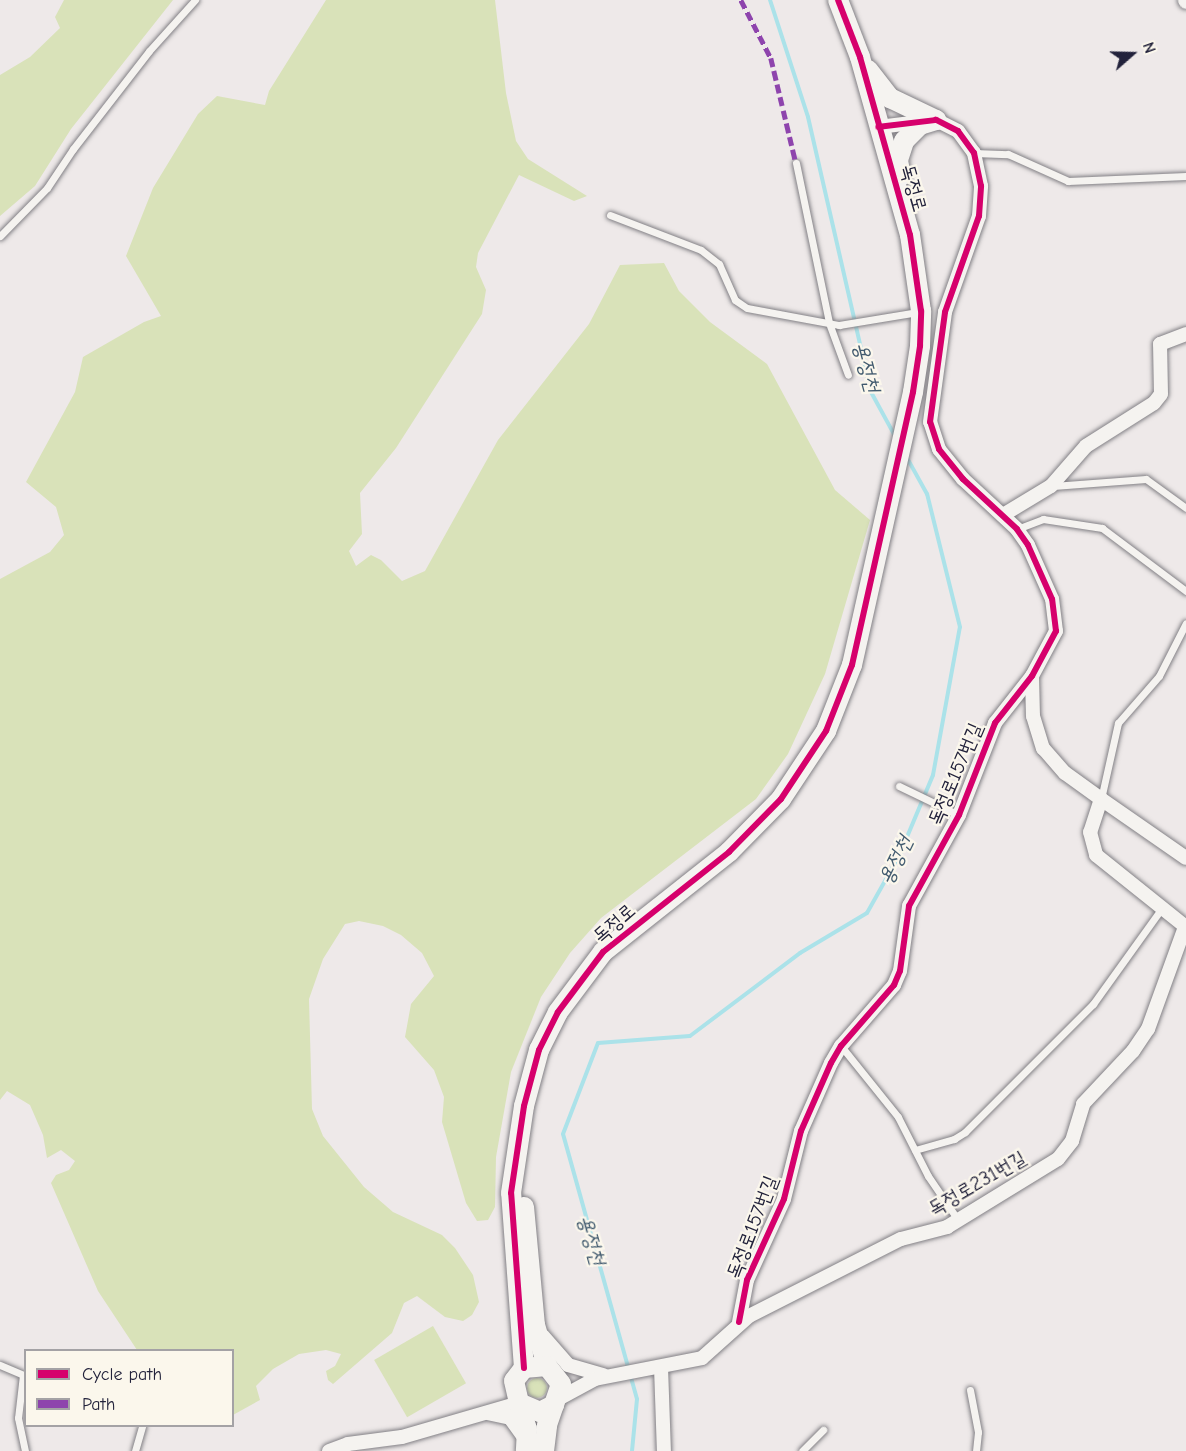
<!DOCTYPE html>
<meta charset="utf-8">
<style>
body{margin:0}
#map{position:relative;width:1186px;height:1451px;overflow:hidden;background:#eee9e9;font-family:"Comic Neue","Poor Story",sans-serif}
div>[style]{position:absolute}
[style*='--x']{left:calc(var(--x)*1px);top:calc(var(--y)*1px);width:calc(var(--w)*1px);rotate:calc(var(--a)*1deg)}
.green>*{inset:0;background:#d9e2b9;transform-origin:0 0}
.round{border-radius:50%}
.stream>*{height:4px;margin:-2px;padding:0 2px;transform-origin:2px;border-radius:2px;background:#abe2e9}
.roads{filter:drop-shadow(0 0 2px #828085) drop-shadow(0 0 2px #828085)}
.lane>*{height:7px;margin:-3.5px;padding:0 3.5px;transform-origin:3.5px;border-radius:3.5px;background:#f5f3f0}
.street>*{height:14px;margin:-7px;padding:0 7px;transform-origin:7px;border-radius:7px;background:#f5f3f0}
.secondary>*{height:20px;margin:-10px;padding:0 10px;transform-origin:10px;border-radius:10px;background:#f5f3f0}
.quiet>*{height:4.5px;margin-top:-2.25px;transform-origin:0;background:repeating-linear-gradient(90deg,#8e44ad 0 9px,transparent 0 13.5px)}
.cycleway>*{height:6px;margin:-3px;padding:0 3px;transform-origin:3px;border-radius:3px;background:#d6006c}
span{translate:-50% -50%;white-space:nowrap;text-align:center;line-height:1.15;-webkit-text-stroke:4.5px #fbf7ec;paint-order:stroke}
.street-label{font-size:20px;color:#22223b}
.water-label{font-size:21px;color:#425b6f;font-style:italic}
.legend{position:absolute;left:24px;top:1349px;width:210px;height:78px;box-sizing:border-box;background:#fbf7ec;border:2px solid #a4a2a5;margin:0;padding:8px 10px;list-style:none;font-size:18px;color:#22223b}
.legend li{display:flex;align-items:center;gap:12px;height:30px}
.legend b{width:30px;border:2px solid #a4a2a5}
.north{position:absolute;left:1102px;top:24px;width:60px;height:60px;-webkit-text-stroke:4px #fbf7ec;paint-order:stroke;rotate:70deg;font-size:16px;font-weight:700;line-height:24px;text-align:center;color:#22223b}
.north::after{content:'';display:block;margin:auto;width:21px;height:27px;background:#22223b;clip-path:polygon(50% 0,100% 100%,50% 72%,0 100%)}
</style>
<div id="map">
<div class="green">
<i style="clip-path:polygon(64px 0,173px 0,71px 129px,35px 186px,0 216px,0 75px,30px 57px,60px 28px,55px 17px)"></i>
<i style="clip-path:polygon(326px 0,495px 0,506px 93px,516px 141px,528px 159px,587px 196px,574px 201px,519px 175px,478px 253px,476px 267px,486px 290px,482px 314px,396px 448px,360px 493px,362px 534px,349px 551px,356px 566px,371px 555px,381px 560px,402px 581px,425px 571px,498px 440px,589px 324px,620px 265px,664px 263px,679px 291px,710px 322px,767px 364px,835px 490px,870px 520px,825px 674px,788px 754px,756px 799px,601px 918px,570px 953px,541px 997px,511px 1072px,496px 1157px,495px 1207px,488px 1220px,477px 1221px,466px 1203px,442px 1122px,444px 1097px,434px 1070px,405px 1037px,411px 1004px,434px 976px,422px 953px,401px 935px,383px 926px,359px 921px,345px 924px,323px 959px,309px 999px,312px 1109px,323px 1136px,364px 1187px,393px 1212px,442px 1235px,455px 1248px,473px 1275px,479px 1302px,472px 1315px,463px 1321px,445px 1317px,417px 1296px,404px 1303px,392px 1333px,333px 1384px,328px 1380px,326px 1371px,335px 1366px,341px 1354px,326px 1350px,299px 1354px,273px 1369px,256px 1386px,260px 1400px,233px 1415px,232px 1350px,137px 1350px,98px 1291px,51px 1183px,56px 1175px,69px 1170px,75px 1161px,61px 1150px,47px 1158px,43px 1135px,30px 1105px,7px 1091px,0 1100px,0 579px,50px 552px,64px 535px,56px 507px,26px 482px,75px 392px,83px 357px,144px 322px,161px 316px,126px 256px,153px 188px,198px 114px,217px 96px,265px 105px,269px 91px)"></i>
<i style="left:433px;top:1326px;width:66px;height:68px;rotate:60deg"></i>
<i class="round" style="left:527px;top:1378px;width:20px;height:20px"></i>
</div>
<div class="stream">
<i style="--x:770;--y:0;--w:123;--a:72"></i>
<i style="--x:808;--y:117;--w:282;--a:77.1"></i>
<i style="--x:871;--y:392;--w:50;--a:61.4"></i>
<i style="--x:632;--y:1451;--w:52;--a:-84.5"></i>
<i style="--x:637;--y:1399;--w:275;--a:-105.6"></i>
<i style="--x:563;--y:1134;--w:97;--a:-69"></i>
<i style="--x:598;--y:1043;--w:92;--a:-4.4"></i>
<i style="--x:690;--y:1036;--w:138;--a:-37"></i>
<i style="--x:800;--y:953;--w:78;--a:-30.8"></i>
<i style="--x:867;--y:913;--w:65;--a:-60.7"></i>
<i style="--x:899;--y:856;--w:88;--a:-67.2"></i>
<i style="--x:933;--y:775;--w:150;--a:-79.7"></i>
<i style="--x:960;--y:627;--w:137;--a:-103.9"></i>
<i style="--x:927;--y:494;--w:43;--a:-118.9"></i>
</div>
<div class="roads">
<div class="lane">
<i style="--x:974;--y:153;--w:34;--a:2"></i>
<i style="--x:1008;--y:154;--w:66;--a:24.2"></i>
<i style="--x:1068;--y:181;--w:118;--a:-2.4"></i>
<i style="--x:796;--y:163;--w:163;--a:78.3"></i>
<i style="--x:829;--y:323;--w:55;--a:69.9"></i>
<i style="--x:610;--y:215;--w:97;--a:21"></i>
<i style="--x:701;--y:250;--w:23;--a:38"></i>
<i style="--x:719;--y:264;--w:39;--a:66"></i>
<i style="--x:735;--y:300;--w:14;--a:34"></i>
<i style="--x:747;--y:308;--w:94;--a:10.5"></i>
<i style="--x:839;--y:325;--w:80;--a:-9.3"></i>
<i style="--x:0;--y:236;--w:67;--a:-45.6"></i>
<i style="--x:47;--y:188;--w:47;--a:-56.3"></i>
<i style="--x:73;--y:149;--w:124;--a:-52.2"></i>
<i style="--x:149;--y:51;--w:69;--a:-48"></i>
<i style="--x:1053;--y:486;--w:93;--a:-4.3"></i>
<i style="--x:1146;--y:479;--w:49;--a:35.9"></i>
<i style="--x:1017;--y:529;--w:28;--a:-21"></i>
<i style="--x:1043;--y:519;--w:60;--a:8.7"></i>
<i style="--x:1102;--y:528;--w:105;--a:36.9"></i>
<i style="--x:899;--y:786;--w:67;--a:25.8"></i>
<i style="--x:1101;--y:799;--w:78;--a:-77.4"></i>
<i style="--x:1118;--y:723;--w:62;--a:-48.9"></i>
<i style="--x:1159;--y:676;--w:59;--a:-63"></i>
<i style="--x:841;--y:1046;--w:91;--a:51.2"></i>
<i style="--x:898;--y:1117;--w:66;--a:63"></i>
<i style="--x:928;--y:1176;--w:53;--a:55.7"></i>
<i style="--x:915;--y:1150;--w:41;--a:-15.8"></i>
<i style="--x:954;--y:1139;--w:13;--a:-32"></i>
<i style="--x:965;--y:1132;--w:181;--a:-45"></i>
<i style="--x:1093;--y:1004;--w:118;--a:-54.3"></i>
<i style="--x:0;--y:1365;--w:25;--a:23"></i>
<i style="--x:23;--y:1375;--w:43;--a:96.6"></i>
<i style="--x:18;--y:1418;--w:34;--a:78"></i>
<i style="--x:970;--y:1390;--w:43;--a:79.2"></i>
<i style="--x:978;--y:1432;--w:19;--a:96"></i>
<i style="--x:135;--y:1451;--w:26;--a:-74"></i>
<i style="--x:802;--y:1451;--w:30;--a:-45"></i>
</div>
<div class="street">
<i style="--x:1185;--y:0;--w:2;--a:63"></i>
<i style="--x:1003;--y:515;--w:56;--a:-31.1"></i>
<i style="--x:1051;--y:486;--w:53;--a:-48.8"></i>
<i style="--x:1086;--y:446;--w:80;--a:-32.3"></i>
<i style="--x:1154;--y:403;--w:11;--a:-52"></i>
<i style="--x:1161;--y:394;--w:50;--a:-91.1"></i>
<i style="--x:1160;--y:344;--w:28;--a:-21"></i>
<i style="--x:1032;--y:676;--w:40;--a:88.6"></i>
<i style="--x:1033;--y:716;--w:34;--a:73"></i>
<i style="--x:1043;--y:748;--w:33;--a:49"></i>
<i style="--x:1065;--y:773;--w:44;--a:35.8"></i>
<i style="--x:1101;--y:799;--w:35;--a:108"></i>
<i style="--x:1090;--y:832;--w:24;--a:75"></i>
<i style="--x:1096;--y:855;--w:115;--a:38.7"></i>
<i style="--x:1101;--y:799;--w:103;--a:34.8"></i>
<i style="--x:739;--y:1322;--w:43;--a:-79.2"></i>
<i style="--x:747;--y:1280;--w:89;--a:-65.4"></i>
<i style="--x:784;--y:1199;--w:70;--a:-76"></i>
<i style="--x:801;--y:1131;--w:74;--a:-66.2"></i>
<i style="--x:831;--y:1063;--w:20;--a:-60"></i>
<i style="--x:841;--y:1046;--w:81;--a:-49"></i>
<i style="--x:894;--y:985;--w:15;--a:-67"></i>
<i style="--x:900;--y:971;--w:66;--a:-82.1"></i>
<i style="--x:909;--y:906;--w:104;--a:-61.2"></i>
<i style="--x:959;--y:815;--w:99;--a:-68.6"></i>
<i style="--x:995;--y:723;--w:60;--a:-51.8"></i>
<i style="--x:1032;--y:676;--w:51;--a:-61.9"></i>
<i style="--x:1056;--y:631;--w:32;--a:-97"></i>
<i style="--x:1052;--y:599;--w:59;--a:-114"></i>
<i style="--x:1028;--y:545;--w:19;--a:-125"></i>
<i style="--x:1017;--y:529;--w:74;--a:-137.2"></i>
<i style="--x:963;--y:479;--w:38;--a:-129"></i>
<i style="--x:939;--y:449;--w:28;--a:-108"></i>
<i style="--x:930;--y:422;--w:111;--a:-82.2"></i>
<i style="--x:945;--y:312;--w:102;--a:-70.5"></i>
<i style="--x:979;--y:216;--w:30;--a:-86"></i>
<i style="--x:981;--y:186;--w:34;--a:-102"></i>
<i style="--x:974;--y:153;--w:27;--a:-126"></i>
<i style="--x:958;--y:131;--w:25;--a:-153"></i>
<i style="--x:936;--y:120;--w:58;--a:173.1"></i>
<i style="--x:543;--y:1336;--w:38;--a:49"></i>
<i style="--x:568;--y:1365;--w:37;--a:16"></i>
<i style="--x:661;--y:1367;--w:84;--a:88"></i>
<i style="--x:558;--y:1399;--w:42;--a:-28.4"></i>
<i style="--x:595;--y:1379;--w:109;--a:-11.1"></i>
<i style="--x:702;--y:1358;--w:63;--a:-41.8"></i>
<i style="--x:749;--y:1316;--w:170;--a:-26.9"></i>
<i style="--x:901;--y:1239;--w:48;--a:-14.6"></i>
<i style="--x:947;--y:1227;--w:130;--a:-31.5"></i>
<i style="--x:1058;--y:1159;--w:23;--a:-52"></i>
<i style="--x:1072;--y:1141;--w:39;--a:-73"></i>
<i style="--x:1083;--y:1104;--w:73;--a:-46.7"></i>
<i style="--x:1133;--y:1051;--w:27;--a:-56"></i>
<i style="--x:1148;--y:1029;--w:109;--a:-70.1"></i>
<i style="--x:487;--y:1413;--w:24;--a:12"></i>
<i style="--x:510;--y:1418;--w:22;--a:54"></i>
<i style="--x:329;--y:1451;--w:20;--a:-20"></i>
<i style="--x:348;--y:1444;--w:54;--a:-7.4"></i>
<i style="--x:402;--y:1437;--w:122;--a:-16.2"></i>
</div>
<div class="secondary">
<i style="--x:868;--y:70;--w:36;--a:52"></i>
<i style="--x:890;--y:98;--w:51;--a:25.6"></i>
<i style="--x:901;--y:176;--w:16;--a:-101"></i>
<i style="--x:898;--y:160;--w:20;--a:-72"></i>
<i style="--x:904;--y:141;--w:23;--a:-45"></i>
<i style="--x:920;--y:125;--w:17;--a:-17"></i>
<i style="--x:524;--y:1207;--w:119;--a:84.7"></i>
<i style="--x:535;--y:1325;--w:43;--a:73.7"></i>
<i style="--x:524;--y:1368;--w:175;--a:-94.2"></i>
<i style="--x:511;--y:1193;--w:88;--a:-81.5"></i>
<i style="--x:524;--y:1106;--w:58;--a:-75"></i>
<i style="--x:539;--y:1050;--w:42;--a:-63.4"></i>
<i style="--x:558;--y:1012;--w:75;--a:-53.1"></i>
<i style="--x:603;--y:952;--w:161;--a:-38.4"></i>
<i style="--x:729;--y:852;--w:74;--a:-45.5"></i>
<i style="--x:781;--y:799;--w:82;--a:-56.5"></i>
<i style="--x:826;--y:731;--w:71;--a:-68.5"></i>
<i style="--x:852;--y:665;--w:280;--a:-77.4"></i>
<i style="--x:913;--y:392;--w:47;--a:-81.3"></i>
<i style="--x:920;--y:346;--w:35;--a:-88"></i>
<i style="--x:921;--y:311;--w:77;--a:-98.2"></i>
<i style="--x:910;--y:235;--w:185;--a:-105.7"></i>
<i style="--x:860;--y:57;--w:61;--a:-111.1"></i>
<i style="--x:519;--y:1403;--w:27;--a:73"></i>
<i style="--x:527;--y:1429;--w:22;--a:93"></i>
<i style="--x:544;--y:1451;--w:26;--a:-83"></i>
<i style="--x:547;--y:1425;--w:43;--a:-71.1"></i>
<i style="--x:561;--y:1384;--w:23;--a:-128"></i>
<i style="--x:547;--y:1366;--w:23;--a:175"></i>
<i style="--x:524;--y:1368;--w:16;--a:128"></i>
<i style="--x:514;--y:1381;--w:23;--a:77"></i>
<i style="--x:519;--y:1403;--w:23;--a:23"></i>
<i style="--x:540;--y:1412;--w:16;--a:-27"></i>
</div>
</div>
<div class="quiet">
<i style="--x:741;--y:0;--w:65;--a:62.7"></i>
<i style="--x:771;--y:58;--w:108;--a:76.6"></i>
</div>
<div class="cycleway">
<i style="--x:739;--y:1322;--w:43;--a:-79.2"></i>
<i style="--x:747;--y:1280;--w:89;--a:-65.4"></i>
<i style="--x:784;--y:1199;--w:70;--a:-76"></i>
<i style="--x:801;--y:1131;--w:74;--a:-66.2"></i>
<i style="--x:831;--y:1063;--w:20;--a:-60"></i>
<i style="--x:841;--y:1046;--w:81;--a:-49"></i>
<i style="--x:894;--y:985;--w:15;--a:-67"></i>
<i style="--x:900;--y:971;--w:66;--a:-82.1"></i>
<i style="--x:909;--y:906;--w:104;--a:-61.2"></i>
<i style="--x:959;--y:815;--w:99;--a:-68.6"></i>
<i style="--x:995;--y:723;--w:60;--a:-51.8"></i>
<i style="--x:1032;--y:676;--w:51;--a:-61.9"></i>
<i style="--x:1056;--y:631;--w:32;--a:-97"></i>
<i style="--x:1052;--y:599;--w:59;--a:-114"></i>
<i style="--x:1028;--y:545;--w:19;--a:-125"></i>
<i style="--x:1017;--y:529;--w:74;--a:-137.2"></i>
<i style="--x:963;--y:479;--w:38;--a:-129"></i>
<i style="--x:939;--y:449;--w:28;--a:-108"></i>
<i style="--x:930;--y:422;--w:111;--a:-82.2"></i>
<i style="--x:945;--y:312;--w:102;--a:-70.5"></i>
<i style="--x:979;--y:216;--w:30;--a:-86"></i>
<i style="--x:981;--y:186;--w:34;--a:-102"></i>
<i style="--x:974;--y:153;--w:27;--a:-126"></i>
<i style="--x:958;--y:131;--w:25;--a:-153"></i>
<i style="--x:936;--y:120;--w:58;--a:173.1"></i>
<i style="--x:524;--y:1368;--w:175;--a:-94.2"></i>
<i style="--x:511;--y:1193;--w:88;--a:-81.5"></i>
<i style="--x:524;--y:1106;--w:58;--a:-75"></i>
<i style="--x:539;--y:1050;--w:42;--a:-63.4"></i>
<i style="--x:558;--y:1012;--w:75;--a:-53.1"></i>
<i style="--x:603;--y:952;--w:161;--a:-38.4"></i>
<i style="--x:729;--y:852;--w:74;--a:-45.5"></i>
<i style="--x:781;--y:799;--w:82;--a:-56.5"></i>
<i style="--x:826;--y:731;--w:71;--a:-68.5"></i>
<i style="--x:852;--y:665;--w:280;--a:-77.4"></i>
<i style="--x:913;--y:392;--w:47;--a:-81.3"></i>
<i style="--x:920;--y:346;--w:35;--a:-88"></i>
<i style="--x:921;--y:311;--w:77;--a:-98.2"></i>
<i style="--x:910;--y:235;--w:185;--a:-105.7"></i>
<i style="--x:860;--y:57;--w:61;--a:-111.1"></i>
</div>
<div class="street-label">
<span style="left:914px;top:188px;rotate:74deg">독정로</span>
<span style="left:955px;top:774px;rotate:-67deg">독정로157번길</span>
<span style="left:614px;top:923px;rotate:-41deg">독정로</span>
<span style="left:977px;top:1183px;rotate:-30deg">독정로231번길</span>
<span style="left:752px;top:1227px;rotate:-69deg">독정로157번길</span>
</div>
<div class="water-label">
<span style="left:867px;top:367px;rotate:75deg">용정천</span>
<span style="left:895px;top:860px;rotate:-64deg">용정천</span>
<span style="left:592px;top:1240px;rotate:74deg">용정천</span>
</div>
<ul class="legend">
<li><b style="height:8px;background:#d6006c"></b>Cycle path</li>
<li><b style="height:8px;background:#8e44ad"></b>Path</li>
</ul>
<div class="north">N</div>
</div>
